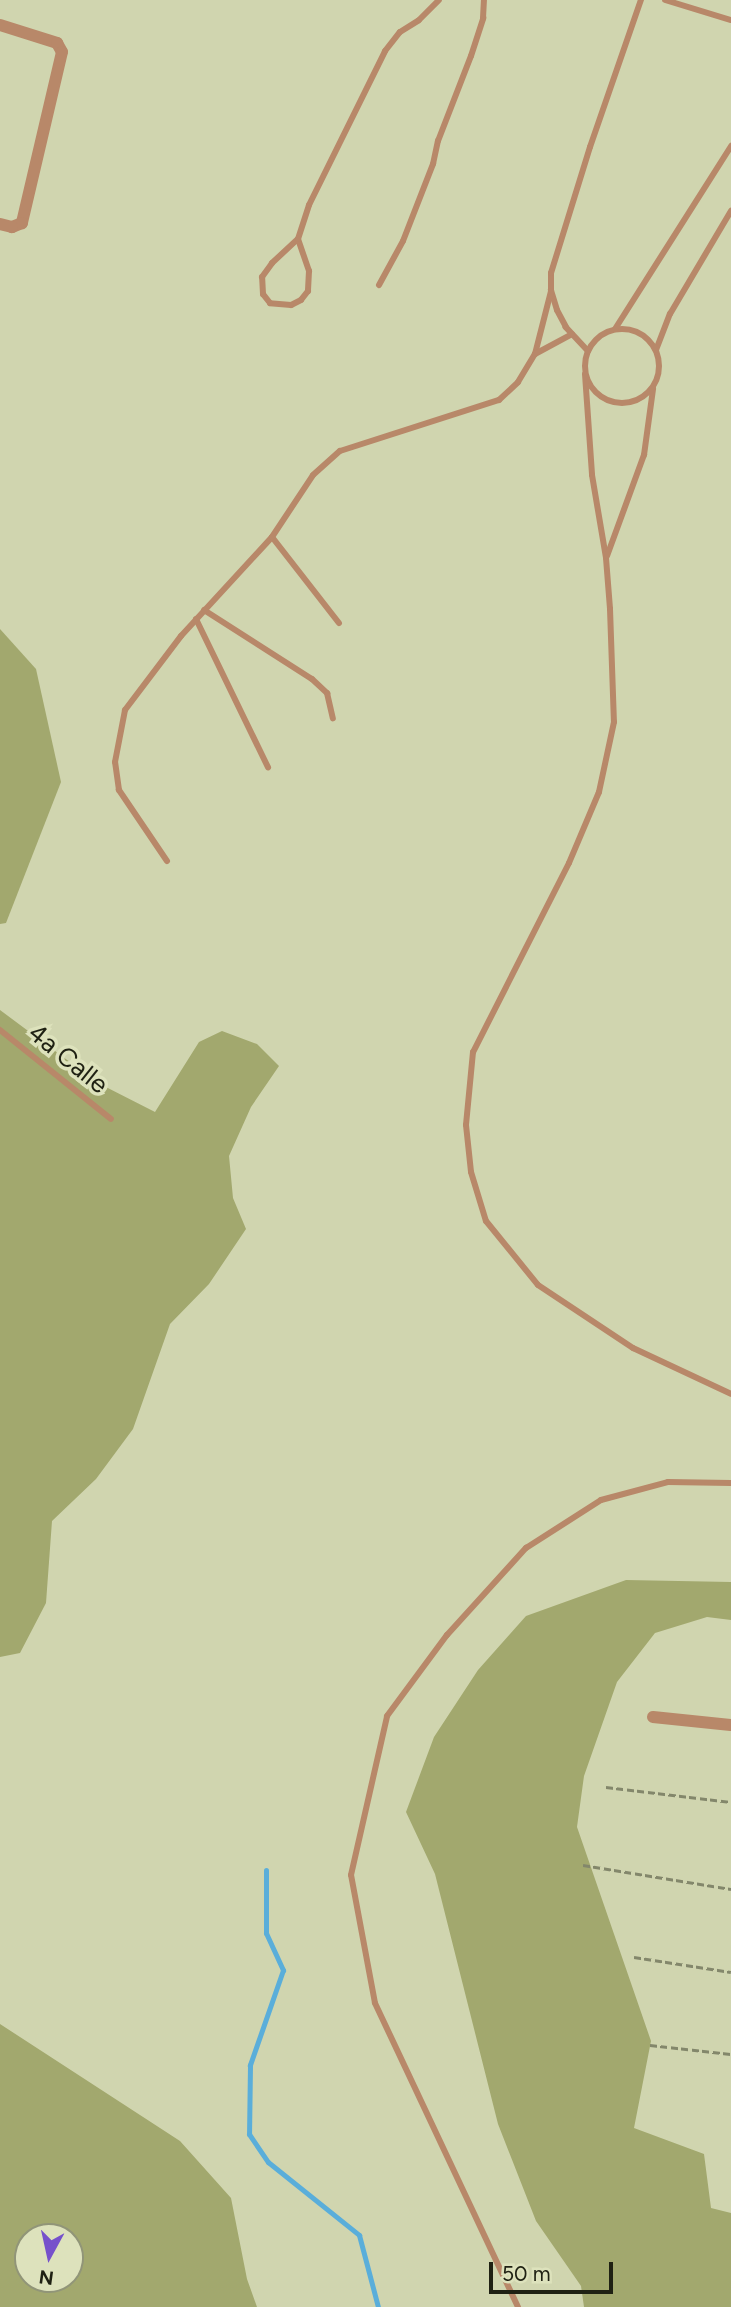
<!DOCTYPE html>
<style>
body{margin:0}
#map{position:relative;width:731px;height:2307px;overflow:hidden;background:#d0d5af;font-family:Figtree,sans-serif}
div>[style]{position:absolute}
[style*='--x']{left:calc(var(--x)*1px);top:calc(var(--y)*1px);width:calc(var(--w)*1px);rotate:calc(var(--a)*1deg)}
.green>*{inset:0;background:#a2a86e}
.stream>*{height:5px;margin:-2.5px;padding:0 2.5px;transform-origin:2.5px;border-radius:2.5px;background:#5aaeda}
.path>*{height:2.5px;margin-top:-1.25px;transform-origin:0;background:repeating-linear-gradient(90deg,#83876b 0 7px,transparent 0 10.5px)}
.service>*{height:6px;margin:-3px;padding:0 3px;transform-origin:3px;border-radius:3px;background:#b88869}
.service>.ring{margin:-3px;padding:0;box-sizing:content-box;background:none;border:6px solid #b88869;border-radius:50%}
.minor>*{height:12px;margin:-6px;padding:0 6px;transform-origin:6px;border-radius:6px;background:#b88869}
span{translate:-50% -50%;white-space:nowrap;text-align:center;line-height:1.15;-webkit-text-stroke:7px #dde2bc;paint-order:stroke}
.street-label{font-size:26px;color:#1f2113}
.north{position:absolute;left:14px;top:2223px;width:70px;height:70px;box-sizing:border-box;background:#dde2bc;border:2px solid #919578;border-radius:50%;rotate:188deg;font-size:19px;font-weight:700;line-height:28px;text-align:center;color:#1f2113}
.north::after{content:'';display:block;margin:auto;width:24px;height:32px;background:#7651cb;clip-path:polygon(50% 0,100% 100%,50% 72%,0 100%)}
.scale{position:absolute;left:489px;top:2262px;width:124px;height:32px;box-sizing:border-box;border:4px solid #1f2113;border-top:0;padding-left:9px;font-size:21px;line-height:24px;white-space:nowrap;color:#1f2113;-webkit-text-stroke:5px #dde2bc;paint-order:stroke}
</style>
<div id="map">
<div class="green">
<i style="clip-path:polygon(0 629px,36px 669px,61px 782px,6px 923px,0 924px)"></i>
<i style="clip-path:polygon(0 1010px,98px 1083px,155px 1112px,199px 1042px,222px 1031px,257px 1044px,279px 1066px,251px 1107px,229px 1156px,233px 1198px,246px 1229px,209px 1284px,170px 1324px,133px 1429px,96px 1479px,52px 1521px,46px 1603px,20px 1653px,0 1657px)"></i>
<i style="clip-path:polygon(626px 1580px,731px 1582px,731px 1620px,707px 1617px,655px 1633px,617px 1682px,584px 1776px,577px 1827px,651px 2041px,634px 2128px,704px 2154px,711px 2208px,731px 2213px,731px 2307px,584px 2307px,581px 2286px,536px 2221px,498px 2124px,435px 1874px,406px 1812px,434px 1737px,478px 1670px,526px 1616px)"></i>
<i style="clip-path:polygon(evenodd,0 2024px,180px 2141px,231px 2198px,247px 2279px,257px 2307px,0 2307px,0 2024px,28px 2237px,70px 2237px,70px 2279px,28px 2279px,28px 2237px)"></i>
</div>
<div class="stream">
<i style="--x:266;--y:1870;--w:63;--a:90"></i>
<i style="--x:266;--y:1933;--w:41;--a:65.3"></i>
<i style="--x:283;--y:1970;--w:101;--a:109.2"></i>
<i style="--x:250;--y:2065;--w:69;--a:90.8"></i>
<i style="--x:249;--y:2134;--w:34;--a:56"></i>
<i style="--x:268;--y:2162;--w:117;--a:38.7"></i>
<i style="--x:359;--y:2235;--w:74;--a:75.2"></i>
</div>
<div class="path">
<i style="--x:606;--y:1787;--w:126;--a:6.8"></i>
<i style="--x:583;--y:1865;--w:150;--a:9.2"></i>
<i style="--x:634;--y:1957;--w:98;--a:8.8"></i>
<i style="--x:650;--y:2045;--w:81;--a:6.3"></i>
</div>
<div class="service">
<i style="--x:665;--y:0;--w:69;--a:16.9"></i>
<i style="--x:298;--y:239;--w:34;--a:71"></i>
<i style="--x:309;--y:271;--w:20;--a:93"></i>
<i style="--x:308;--y:291;--w:11;--a:128"></i>
<i style="--x:301;--y:300;--w:11;--a:153"></i>
<i style="--x:291;--y:305;--w:21;--a:-175"></i>
<i style="--x:270;--y:303;--w:11;--a:-128"></i>
<i style="--x:263;--y:294;--w:17;--a:-93"></i>
<i style="--x:262;--y:277;--w:17;--a:-54"></i>
<i style="--x:272;--y:263;--w:35;--a:-43"></i>
<i style="--x:298;--y:239;--w:36;--a:-72"></i>
<i style="--x:309;--y:205;--w:172;--a:-63.7"></i>
<i style="--x:385;--y:51;--w:24;--a:-52"></i>
<i style="--x:400;--y:32;--w:22;--a:-32"></i>
<i style="--x:419;--y:20;--w:28;--a:-45"></i>
<i style="--x:379;--y:285;--w:50;--a:-61.4"></i>
<i style="--x:403;--y:241;--w:83;--a:-68.7"></i>
<i style="--x:433;--y:164;--w:24;--a:-78"></i>
<i style="--x:438;--y:141;--w:91;--a:-68.8"></i>
<i style="--x:471;--y:56;--w:40;--a:-72"></i>
<i style="--x:483;--y:18;--w:18;--a:-87"></i>
<i class="ring" style="left:585px;top:329px;width:68px;height:68px"></i>
<i style="--x:615;--y:329;--w:217;--a:-57.6"></i>
<i style="--x:656;--y:350;--w:39;--a:-69"></i>
<i style="--x:670;--y:314;--w:120;--a:-59.4"></i>
<i style="--x:588;--y:351;--w:33;--a:-133"></i>
<i style="--x:566;--y:327;--w:19;--a:-118"></i>
<i style="--x:557;--y:310;--w:21;--a:-107"></i>
<i style="--x:551;--y:290;--w:17;--a:-90"></i>
<i style="--x:551;--y:273;--w:132;--a:-72.8"></i>
<i style="--x:590;--y:147;--w:156;--a:-70.9"></i>
<i style="--x:535;--y:354;--w:65;--a:-75.7"></i>
<i style="--x:585;--y:374;--w:101;--a:86"></i>
<i style="--x:592;--y:475;--w:84;--a:80.4"></i>
<i style="--x:606;--y:558;--w:51;--a:85.5"></i>
<i style="--x:610;--y:609;--w:113;--a:88"></i>
<i style="--x:614;--y:722;--w:72;--a:102.1"></i>
<i style="--x:599;--y:792;--w:77;--a:112.9"></i>
<i style="--x:569;--y:863;--w:212;--a:116.9"></i>
<i style="--x:473;--y:1052;--w:73;--a:95.5"></i>
<i style="--x:466;--y:1125;--w:47;--a:83.9"></i>
<i style="--x:471;--y:1172;--w:51;--a:73"></i>
<i style="--x:486;--y:1221;--w:82;--a:50.9"></i>
<i style="--x:538;--y:1285;--w:114;--a:33.6"></i>
<i style="--x:633;--y:1348;--w:108;--a:25.1"></i>
<i style="--x:272;--y:537;--w:109;--a:52.1"></i>
<i style="--x:607;--y:556;--w:108;--a:-69.9"></i>
<i style="--x:644;--y:455;--w:67;--a:-82.2"></i>
<i style="--x:204;--y:610;--w:128;--a:32.6"></i>
<i style="--x:312;--y:679;--w:21;--a:43"></i>
<i style="--x:327;--y:693;--w:26;--a:77"></i>
<i style="--x:196;--y:619;--w:165;--a:64.1"></i>
<i style="--x:167;--y:861;--w:86;--a:-124.1"></i>
<i style="--x:119;--y:790;--w:28;--a:-98"></i>
<i style="--x:115;--y:762;--w:53;--a:-79.1"></i>
<i style="--x:125;--y:710;--w:93;--a:-52.9"></i>
<i style="--x:181;--y:636;--w:134;--a:-47.4"></i>
<i style="--x:272;--y:537;--w:74;--a:-56.5"></i>
<i style="--x:313;--y:475;--w:36;--a:-42"></i>
<i style="--x:340;--y:451;--w:167;--a:-17.8"></i>
<i style="--x:499;--y:400;--w:26;--a:-43"></i>
<i style="--x:518;--y:382;--w:33;--a:-59"></i>
<i style="--x:535;--y:354;--w:42;--a:-28.4"></i>
<i style="--x:0;--y:1030;--w:142;--a:38.7"></i>
<i style="--x:518;--y:2307;--w:336;--a:-115.2"></i>
<i style="--x:375;--y:2003;--w:130;--a:-100.6"></i>
<i style="--x:351;--y:1875;--w:163;--a:-77.2"></i>
<i style="--x:387;--y:1716;--w:101;--a:-53.5"></i>
<i style="--x:447;--y:1635;--w:118;--a:-47.8"></i>
<i style="--x:526;--y:1548;--w:89;--a:-32.6"></i>
<i style="--x:601;--y:1500;--w:69;--a:-15"></i>
<i style="--x:668;--y:1482;--w:63;--a:0.9"></i>
</div>
<div class="minor">
<i style="--x:0;--y:25;--w:60;--a:17.5"></i>
<i style="--x:57;--y:43;--w:10;--a:61"></i>
<i style="--x:62;--y:52;--w:176;--a:103.2"></i>
<i style="--x:22;--y:223;--w:11;--a:158"></i>
<i style="--x:12;--y:227;--w:12;--a:-166"></i>
<i style="--x:653;--y:1717;--w:78;--a:5.9"></i>
</div>
<div class="street-label">
<span style="left:68px;top:1059px;rotate:39deg">4a Calle</span>
</div>
<div class="north">N</div>
<div class="scale">50 m</div>
</div>
